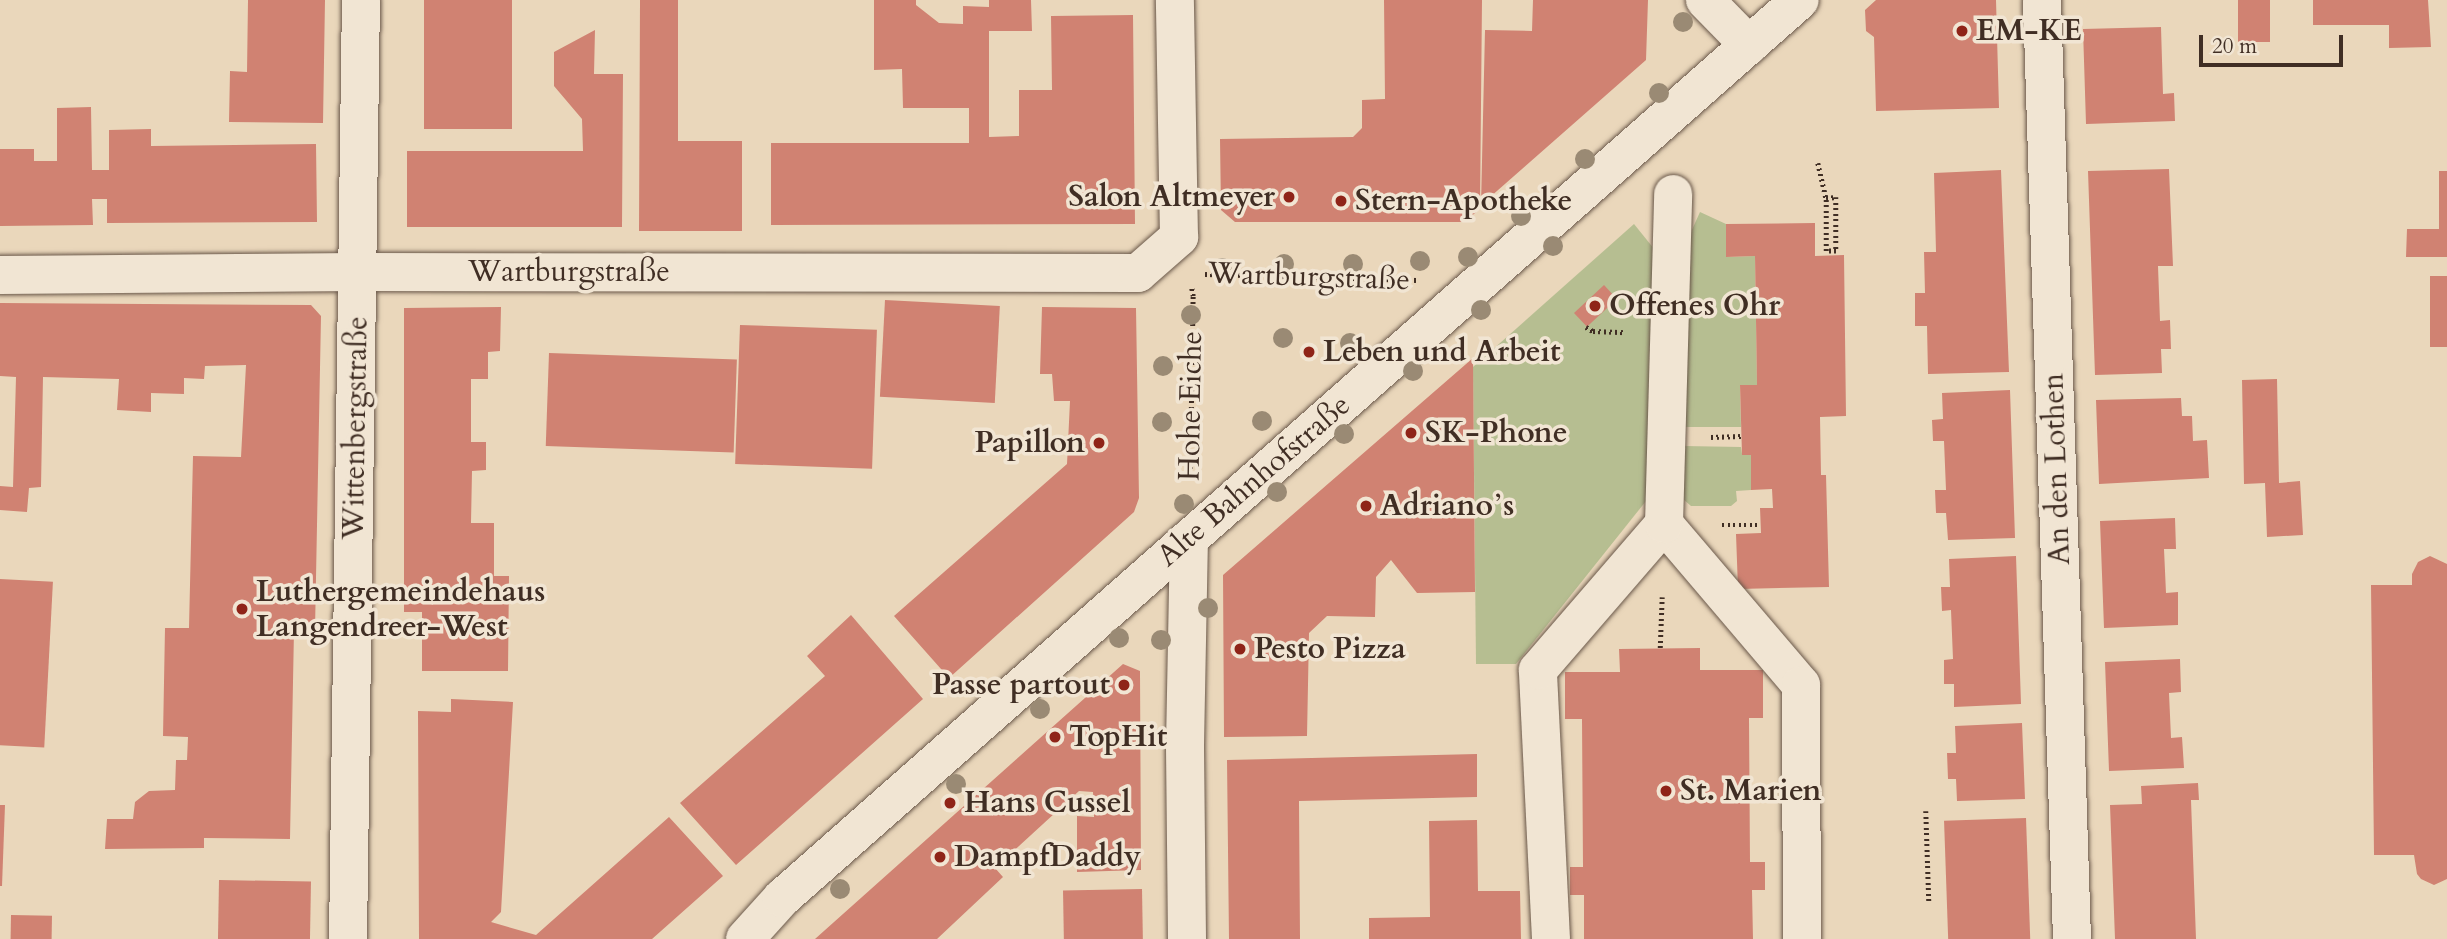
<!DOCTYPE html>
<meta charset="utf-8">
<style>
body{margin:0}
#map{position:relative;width:2447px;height:939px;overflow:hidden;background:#ead7bb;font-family:Cardo,serif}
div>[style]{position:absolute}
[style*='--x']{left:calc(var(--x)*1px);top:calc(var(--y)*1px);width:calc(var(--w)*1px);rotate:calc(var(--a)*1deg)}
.green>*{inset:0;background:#b6be91}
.building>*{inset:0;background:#d08272;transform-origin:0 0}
.path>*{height:4.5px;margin-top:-2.25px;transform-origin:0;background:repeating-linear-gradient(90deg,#402e24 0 2px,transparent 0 5.5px)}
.roads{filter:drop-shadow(0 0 2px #6a584a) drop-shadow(0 0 2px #6a584a)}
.minor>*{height:38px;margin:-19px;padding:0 19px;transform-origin:19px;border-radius:19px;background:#f1e5d3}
.trees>*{width:20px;height:20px;margin:-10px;border-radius:50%;background:#9a8a74}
.dots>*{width:19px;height:19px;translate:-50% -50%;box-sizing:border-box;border:4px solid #f1e5d3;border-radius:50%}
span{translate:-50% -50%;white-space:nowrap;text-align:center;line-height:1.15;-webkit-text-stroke:7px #f1e5d3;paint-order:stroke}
.poi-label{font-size:30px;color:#402e24;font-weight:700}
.left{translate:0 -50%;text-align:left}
.right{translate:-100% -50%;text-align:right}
.street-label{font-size:30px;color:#402e24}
.scale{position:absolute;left:2199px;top:35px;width:144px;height:32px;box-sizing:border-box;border:4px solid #402e24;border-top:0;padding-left:9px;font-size:21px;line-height:24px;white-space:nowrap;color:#402e24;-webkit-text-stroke:5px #f1e5d3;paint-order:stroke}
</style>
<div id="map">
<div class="green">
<i style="clip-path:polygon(1700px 212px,1726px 224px,1727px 257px,1755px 256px,1757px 385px,1740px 386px,1741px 427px,1683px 427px,1691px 232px)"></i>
<i style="clip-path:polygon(1634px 224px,1659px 255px,1650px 496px,1516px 664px,1476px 664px,1473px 367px)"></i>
<i style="clip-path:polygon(1684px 446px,1741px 447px,1742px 454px,1751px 455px,1751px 490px,1736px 491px,1737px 501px,1731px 506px,1691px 506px,1683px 499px)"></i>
</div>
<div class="building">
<i style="clip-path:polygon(248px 0,325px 0,323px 123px,229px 122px,230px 71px,247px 72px)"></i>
<i style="left:424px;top:0;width:88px;height:129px"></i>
<i style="clip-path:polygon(640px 0,678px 0,678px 141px,742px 141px,742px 231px,639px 231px)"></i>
<i style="clip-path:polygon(874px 0,916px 0,916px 5px,939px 23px,963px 24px,963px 6px,989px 7px,989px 0,1031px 0,1032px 31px,989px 31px,989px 137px,1019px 136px,1019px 90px,1052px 90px,1051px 16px,1133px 15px,1135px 224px,771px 225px,771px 143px,969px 143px,969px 108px,903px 108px,902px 69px,874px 70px)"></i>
<i style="clip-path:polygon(1384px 0,1482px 0,1480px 209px,1464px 222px,1235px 222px,1221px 210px,1220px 139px,1353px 137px,1362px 128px,1362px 100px,1385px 99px)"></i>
<i style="clip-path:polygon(1533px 0,1648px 0,1646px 60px,1481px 205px,1485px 30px,1532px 31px)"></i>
<i style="clip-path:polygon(1876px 0,1996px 0,1999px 108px,1876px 111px,1874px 37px,1866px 31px,1865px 10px)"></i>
<i style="left:2238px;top:0;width:32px;height:42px"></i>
<i style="clip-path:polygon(2313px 0,2428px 0,2431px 47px,2389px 48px,2389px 25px,2313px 25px)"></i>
<i style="clip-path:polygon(2161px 27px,2163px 94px,2174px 93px,2175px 121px,2086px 124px,2083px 29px)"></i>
<i style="clip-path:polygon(595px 30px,594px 74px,623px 74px,622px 227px,407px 227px,407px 151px,583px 151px,582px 119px,554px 86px,554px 52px)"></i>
<i style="clip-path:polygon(91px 107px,92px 170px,109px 170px,109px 130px,151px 129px,151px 146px,316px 144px,317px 222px,107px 223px,107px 199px,92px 199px,93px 225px,0 226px,0 149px,34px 149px,34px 161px,57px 161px,57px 108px)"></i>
<i style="clip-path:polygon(2169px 169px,2173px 266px,2158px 266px,2160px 321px,2170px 320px,2171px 349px,2161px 349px,2162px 373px,2095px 375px,2088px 171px)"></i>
<i style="clip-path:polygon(2001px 170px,2009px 372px,1928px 374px,1927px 326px,1915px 326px,1915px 293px,1925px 293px,1924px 252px,1936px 252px,1934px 173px)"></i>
<i style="clip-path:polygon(2439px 171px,2447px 171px,2447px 257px,2406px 257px,2407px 229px,2439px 229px)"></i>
<i style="clip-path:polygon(1815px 223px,1815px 256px,1844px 255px,1846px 416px,1820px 417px,1821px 475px,1826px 475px,1829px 587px,1738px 589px,1736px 534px,1761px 533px,1760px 508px,1773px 508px,1772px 489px,1751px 490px,1751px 455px,1742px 455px,1740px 385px,1757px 385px,1755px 256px,1726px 257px,1726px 224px)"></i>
<i style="left:2430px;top:276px;width:17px;height:71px"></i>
<i style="left:1604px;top:285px;width:19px;height:41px;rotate:47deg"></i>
<i style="left:885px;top:300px;width:115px;height:97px;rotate:3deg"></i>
<i style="clip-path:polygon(0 303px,311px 305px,321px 316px,315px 630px,294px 630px,290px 839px,204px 838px,204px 848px,105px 849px,107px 819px,133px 819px,135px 802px,149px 791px,175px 790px,176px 760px,187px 760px,188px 737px,163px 736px,165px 628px,189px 628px,193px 456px,241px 457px,246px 365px,205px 366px,204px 379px,184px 378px,184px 394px,151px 393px,151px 412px,117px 410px,119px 379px,43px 377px,41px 487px,29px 488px,27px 512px,0 510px,0 486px,13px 487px,16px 377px,0 376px)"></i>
<i style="clip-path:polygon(501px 307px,500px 351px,488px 352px,488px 379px,471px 379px,471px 442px,486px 442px,486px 470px,472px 471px,471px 523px,494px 523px,494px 576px,509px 576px,508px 671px,422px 671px,422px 612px,404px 612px,404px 308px)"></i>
<i style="clip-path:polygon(1042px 307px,1136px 308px,1139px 498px,1134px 512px,949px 678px,894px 616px,1067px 464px,1070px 401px,1054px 401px,1052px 374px,1040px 374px)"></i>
<i style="left:740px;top:325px;width:137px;height:139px;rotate:2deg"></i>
<i style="left:549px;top:353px;width:188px;height:93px;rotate:2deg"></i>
<i style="clip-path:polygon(1473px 358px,1475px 592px,1417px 593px,1391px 560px,1376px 577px,1375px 617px,1327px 616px,1309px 633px,1307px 736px,1224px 737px,1223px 575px)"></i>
<i style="clip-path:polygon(2277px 379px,2279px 483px,2300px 481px,2303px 535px,2267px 537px,2265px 483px,2244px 484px,2242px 380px)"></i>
<i style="clip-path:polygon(2010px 390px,2015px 538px,1948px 540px,1946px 513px,1936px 513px,1935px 490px,1946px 490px,1944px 441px,1933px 441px,1932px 420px,1943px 419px,1942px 393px)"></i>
<i style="clip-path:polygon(2181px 398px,2182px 416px,2192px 416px,2193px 441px,2207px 440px,2209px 478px,2099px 484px,2096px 400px)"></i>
<i style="clip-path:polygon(2175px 518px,2176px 549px,2164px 549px,2166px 593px,2178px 592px,2178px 625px,2104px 628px,2100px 521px)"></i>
<i style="clip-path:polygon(2016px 556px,2021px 704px,1954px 707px,1954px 684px,1944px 684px,1944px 660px,1953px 659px,1951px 610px,1942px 611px,1941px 587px,1950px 587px,1949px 559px)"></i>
<i style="clip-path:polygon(2430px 556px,2447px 564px,2447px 879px,2434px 885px,2421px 879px,2417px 874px,2414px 855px,2374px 855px,2371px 585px,2412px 585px,2412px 574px,2418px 562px)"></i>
<i style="left:0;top:579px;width:53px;height:166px;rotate:3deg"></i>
<i style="clip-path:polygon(851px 615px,923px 699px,736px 865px,680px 803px,825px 676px,807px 656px)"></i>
<i style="clip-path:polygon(1700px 648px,1700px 670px,1763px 670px,1763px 718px,1749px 718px,1750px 862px,1765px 862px,1765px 890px,1752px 890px,1753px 939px,1584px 939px,1584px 895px,1570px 895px,1570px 867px,1583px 867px,1582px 719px,1565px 719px,1565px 672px,1620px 672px,1619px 649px)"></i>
<i style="clip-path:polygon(2180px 659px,2181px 692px,2169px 693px,2171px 738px,2182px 737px,2184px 768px,2109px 771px,2105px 662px)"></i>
<i style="clip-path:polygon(1123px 664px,1140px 671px,1141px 870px,1077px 872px,1077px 816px,1094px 817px,1093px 792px,1079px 791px,995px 868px,1003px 877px,937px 939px,815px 939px)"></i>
<i style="clip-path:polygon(451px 699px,513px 702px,501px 912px,491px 922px,536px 935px,669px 817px,723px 876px,652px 939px,419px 939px,418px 711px,451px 712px)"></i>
<i style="clip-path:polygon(2022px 723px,2025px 799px,1957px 801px,1956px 779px,1948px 779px,1947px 753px,1956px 753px,1955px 726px)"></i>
<i style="clip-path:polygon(1477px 754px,1477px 797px,1299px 801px,1300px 939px,1229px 939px,1227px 760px)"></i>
<i style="clip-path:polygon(2198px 783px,2199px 800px,2191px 800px,2196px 939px,2115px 939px,2110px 805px,2142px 804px,2141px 786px)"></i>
<i style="clip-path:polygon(0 805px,5px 805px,2px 886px,0 886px)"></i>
<i style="left:2026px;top:818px;width:121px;height:82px;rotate:88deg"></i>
<i style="clip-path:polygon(1477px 820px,1478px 891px,1520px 891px,1521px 939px,1369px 939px,1369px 918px,1430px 917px,1429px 821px)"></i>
<i style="left:219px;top:880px;width:92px;height:59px;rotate:1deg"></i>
<i style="left:1142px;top:889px;width:50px;height:79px;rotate:89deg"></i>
<i style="left:11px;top:915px;width:41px;height:24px;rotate:1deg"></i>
</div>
<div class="path">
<i style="--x:1818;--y:163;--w:36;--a:77"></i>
<i style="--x:1836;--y:197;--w:54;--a:90"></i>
<i style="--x:1836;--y:251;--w:10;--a:180"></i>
<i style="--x:1826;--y:251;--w:53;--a:-90"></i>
<i style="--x:1826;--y:198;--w:10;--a:-6"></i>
<i style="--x:1205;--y:274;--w:212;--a:1.6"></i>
<i style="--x:1586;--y:327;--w:8;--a:30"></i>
<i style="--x:1593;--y:331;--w:33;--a:2"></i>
<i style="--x:1711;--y:437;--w:30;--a:-2"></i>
<i style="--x:1190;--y:480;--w:184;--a:-89.1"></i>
<i style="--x:1193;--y:296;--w:10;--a:-101"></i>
<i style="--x:1722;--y:525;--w:39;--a:0"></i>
<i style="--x:1660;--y:648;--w:51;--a:-87.8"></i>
<i style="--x:1926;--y:811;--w:90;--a:88.1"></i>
</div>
<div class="roads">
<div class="minor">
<i style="--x:1705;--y:0;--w:63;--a:45.6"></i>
<i style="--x:2042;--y:0;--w:939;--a:88.17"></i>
<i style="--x:0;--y:275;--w:358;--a:-0.5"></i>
<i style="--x:358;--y:272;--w:780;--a:0.07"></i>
<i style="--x:1138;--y:273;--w:55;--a:-41.3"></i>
<i style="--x:1179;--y:237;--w:237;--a:-91"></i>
<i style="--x:1664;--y:524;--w:211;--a:49.6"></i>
<i style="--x:1801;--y:685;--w:254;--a:89.8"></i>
<i style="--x:348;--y:939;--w:939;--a:-89.21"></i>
<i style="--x:745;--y:939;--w:55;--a:-47.9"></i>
<i style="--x:782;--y:898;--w:1357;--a:-41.42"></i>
<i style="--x:1187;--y:939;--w:194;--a:-90.6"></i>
<i style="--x:1185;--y:745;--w:206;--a:-88.9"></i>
<i style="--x:1551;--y:939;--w:269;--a:-92.8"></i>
<i style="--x:1538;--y:670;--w:193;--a:-49.2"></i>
<i style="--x:1664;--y:524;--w:330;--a:-88.4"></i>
</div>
</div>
<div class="trees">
<i style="left:1683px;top:22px"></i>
<i style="left:1659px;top:93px"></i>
<i style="left:1585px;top:159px"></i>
<i style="left:1521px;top:216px"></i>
<i style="left:1553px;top:246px"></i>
<i style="left:1468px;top:257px"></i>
<i style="left:1420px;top:261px"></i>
<i style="left:1284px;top:264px"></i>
<i style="left:1353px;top:264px"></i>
<i style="left:1222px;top:268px"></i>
<i style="left:1481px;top:310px"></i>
<i style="left:1191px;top:315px"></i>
<i style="left:1283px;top:338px"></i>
<i style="left:1350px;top:343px"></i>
<i style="left:1163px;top:366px"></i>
<i style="left:1413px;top:371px"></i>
<i style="left:1262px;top:421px"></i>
<i style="left:1162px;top:422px"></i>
<i style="left:1344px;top:434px"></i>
<i style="left:1277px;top:492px"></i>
<i style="left:1184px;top:504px"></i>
<i style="left:1208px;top:608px"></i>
<i style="left:1119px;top:638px"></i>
<i style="left:1161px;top:640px"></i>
<i style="left:1040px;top:709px"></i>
<i style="left:956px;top:784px"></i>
<i style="left:840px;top:889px"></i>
</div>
<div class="dots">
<i style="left:1962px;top:31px;background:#8f2418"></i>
<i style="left:1289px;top:197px;background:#8f2418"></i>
<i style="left:1341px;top:201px;background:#8f2418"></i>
<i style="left:1595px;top:306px;background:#8f2418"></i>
<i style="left:1309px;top:352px;background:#8f2418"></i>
<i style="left:1411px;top:433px;background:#8f2418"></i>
<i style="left:1099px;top:443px;background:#8f2418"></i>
<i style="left:1366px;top:506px;background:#8f2418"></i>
<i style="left:242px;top:609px;background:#8f2418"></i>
<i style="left:1240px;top:649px;background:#8f2418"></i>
<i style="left:1124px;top:685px;background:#8f2418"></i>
<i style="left:1055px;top:737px;background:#8f2418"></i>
<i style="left:1666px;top:791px;background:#8f2418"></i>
<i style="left:950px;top:803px;background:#8f2418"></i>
<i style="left:940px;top:857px;background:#8f2418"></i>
</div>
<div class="poi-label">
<span class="left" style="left:1976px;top:31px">EM-KE</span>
<span class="right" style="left:1275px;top:197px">Salon Altmeyer</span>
<span class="left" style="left:1355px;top:201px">Stern-Apotheke</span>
<span class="left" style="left:1609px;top:306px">Offenes Ohr</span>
<span class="left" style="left:1323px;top:352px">Leben und Arbeit</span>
<span class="left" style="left:1425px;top:433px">SK-Phone</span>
<span class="right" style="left:1085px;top:443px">Papillon</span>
<span class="left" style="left:1380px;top:506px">Adrianoʼs</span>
<span class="left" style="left:256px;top:609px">Luthergemeindehaus<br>Langendreer-West</span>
<span class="left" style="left:1254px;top:649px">Pesto Pizza</span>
<span class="right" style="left:1110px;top:685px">Passe partout</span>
<span class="left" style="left:1069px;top:737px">TopHit</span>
<span class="left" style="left:1680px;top:791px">St. Marien</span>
<span class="left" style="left:964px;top:803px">Hans Cussel</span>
<span class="left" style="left:954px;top:857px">DampfDaddy</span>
</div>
<div class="street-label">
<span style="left:569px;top:272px">Wartburgstraße</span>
<span style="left:1309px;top:277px;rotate:2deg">Wartburgstraße</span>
<span style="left:1191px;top:406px;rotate:-89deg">Hohe Eiche</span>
<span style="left:356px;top:428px;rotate:-89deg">Wittenbergstraße</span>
<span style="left:2057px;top:469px;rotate:-92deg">An den Lothen</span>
<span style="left:1254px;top:481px;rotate:-41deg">Alte Bahnhofstraße</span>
</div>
<div class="scale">20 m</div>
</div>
